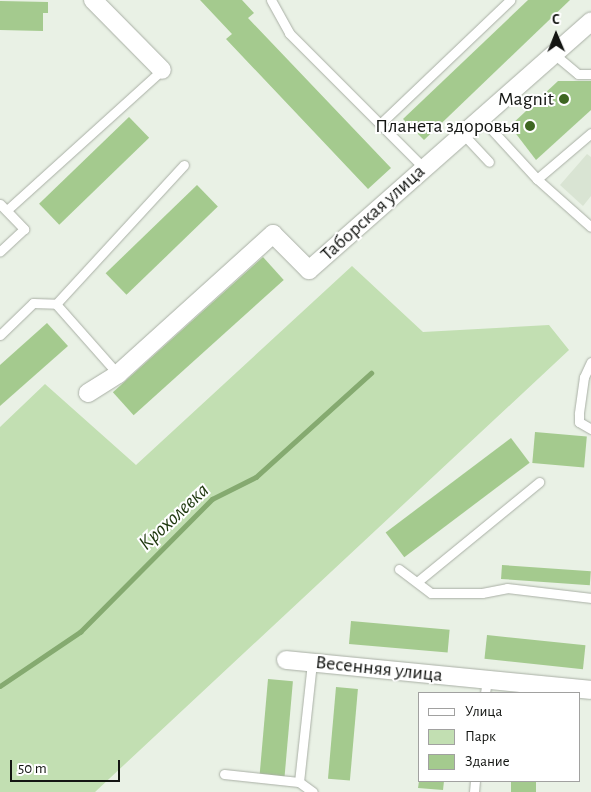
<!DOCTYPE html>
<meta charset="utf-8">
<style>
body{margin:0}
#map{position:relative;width:591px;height:792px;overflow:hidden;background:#e9f1e5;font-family:"Alegreya Sans",sans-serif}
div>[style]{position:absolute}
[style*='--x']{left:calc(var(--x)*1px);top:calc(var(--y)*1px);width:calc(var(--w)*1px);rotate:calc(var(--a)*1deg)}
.built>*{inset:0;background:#d9e4d3}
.green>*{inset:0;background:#c2dfb2}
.stream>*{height:4.5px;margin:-2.25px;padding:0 2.25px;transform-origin:2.25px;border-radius:2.25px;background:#85aa70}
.building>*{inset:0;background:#a4ca8e;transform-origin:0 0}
.roads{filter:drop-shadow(0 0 1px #a9afa5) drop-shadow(0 0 1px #a9afa5)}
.service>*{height:9px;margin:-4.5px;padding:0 4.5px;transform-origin:4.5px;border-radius:4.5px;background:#fff}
.minor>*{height:18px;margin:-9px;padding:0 9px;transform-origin:9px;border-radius:9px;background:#fff}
.dots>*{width:14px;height:14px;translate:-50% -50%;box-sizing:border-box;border:2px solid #fff;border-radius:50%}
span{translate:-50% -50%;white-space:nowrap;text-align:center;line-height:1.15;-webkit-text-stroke:4px #fff;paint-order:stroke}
.poi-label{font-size:20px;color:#131512}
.right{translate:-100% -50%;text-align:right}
.street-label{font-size:20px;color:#131512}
.water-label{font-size:21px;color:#1e370d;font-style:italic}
.legend{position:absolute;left:418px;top:692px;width:162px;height:90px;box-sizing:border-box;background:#fff;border:1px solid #a1a1a0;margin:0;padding:6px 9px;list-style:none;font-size:15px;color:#131512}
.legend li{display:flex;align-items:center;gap:10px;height:25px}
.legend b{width:25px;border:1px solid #a1a1a0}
.north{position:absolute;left:531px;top:10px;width:50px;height:50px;-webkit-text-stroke:4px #fff;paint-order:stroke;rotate:359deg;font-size:14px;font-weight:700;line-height:20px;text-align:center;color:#131512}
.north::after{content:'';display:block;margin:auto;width:18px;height:22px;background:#131512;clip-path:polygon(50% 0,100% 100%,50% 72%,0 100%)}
.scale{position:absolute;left:10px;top:760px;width:110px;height:22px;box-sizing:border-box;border:2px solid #131512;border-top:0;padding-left:6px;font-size:15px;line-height:18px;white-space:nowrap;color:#131512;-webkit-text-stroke:4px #fff;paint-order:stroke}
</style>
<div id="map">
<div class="built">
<i style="clip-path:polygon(587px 154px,591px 157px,591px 196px,583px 206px,560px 185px)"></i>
</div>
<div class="green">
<i style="clip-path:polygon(352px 266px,423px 332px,549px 325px,569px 350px,95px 792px,0 792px,0 427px,45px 384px,136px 465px)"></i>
</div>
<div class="stream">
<i style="--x:0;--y:686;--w:97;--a:-34"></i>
<i style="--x:80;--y:632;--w:187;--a:-45.2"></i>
<i style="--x:212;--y:499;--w:49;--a:-26.6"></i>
<i style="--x:256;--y:477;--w:155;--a:-42.1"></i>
</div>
<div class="building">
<i style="clip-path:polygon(200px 0,242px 0,254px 13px,248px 18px,391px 168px,368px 189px,226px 39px,232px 34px)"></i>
<i style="clip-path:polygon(528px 0,570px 0,424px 140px,403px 119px)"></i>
<i style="clip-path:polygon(0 1px,48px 2px,48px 13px,43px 13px,43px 31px,0 30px)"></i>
<i style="clip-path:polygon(558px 81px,591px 81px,591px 110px,536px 160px,510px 126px)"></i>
<i style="left:129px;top:117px;width:29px;height:125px;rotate:46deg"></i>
<i style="left:197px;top:185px;width:30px;height:127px;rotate:46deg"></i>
<i style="left:263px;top:257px;width:31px;height:202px;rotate:48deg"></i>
<i style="clip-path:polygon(47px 323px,68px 346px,0 406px,0 365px)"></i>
<i style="left:535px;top:432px;width:52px;height:31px;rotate:5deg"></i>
<i style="left:511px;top:438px;width:31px;height:157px;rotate:53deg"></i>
<i style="left:502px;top:565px;width:89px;height:14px;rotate:4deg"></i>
<i style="left:351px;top:621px;width:99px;height:23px;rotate:5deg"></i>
<i style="left:487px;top:635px;width:99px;height:24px;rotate:6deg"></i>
<i style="left:268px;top:679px;width:25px;height:98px;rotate:5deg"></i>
<i style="left:336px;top:687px;width:22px;height:92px;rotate:5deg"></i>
<i style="clip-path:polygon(419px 781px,444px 781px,443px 790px,418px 788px)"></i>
<i style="left:511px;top:781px;width:25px;height:11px"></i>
</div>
<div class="roads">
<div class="service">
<i style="--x:271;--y:0;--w:38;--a:61"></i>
<i style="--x:289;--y:33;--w:191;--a:45"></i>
<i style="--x:554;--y:54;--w:31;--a:40"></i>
<i style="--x:578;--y:74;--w:13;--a:0"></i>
<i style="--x:481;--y:118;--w:83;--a:47.4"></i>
<i style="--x:537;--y:179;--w:72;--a:41.6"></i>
<i style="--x:380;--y:124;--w:180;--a:-43.6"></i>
<i style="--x:463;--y:134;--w:38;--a:47"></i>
<i style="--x:537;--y:179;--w:71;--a:-40.4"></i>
<i style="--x:0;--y:204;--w:35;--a:46"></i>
<i style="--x:24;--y:229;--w:33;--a:137"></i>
<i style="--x:7;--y:210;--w:209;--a:-42.1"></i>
<i style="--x:56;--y:304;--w:94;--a:48.5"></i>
<i style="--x:0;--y:335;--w:46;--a:-44.1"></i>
<i style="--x:33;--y:303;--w:23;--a:2"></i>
<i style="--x:56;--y:304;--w:189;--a:-47.4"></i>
<i style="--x:591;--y:362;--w:17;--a:115"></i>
<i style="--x:584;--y:377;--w:37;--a:98"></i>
<i style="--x:579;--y:414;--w:8;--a:90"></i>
<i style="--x:579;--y:422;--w:14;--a:30"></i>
<i style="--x:399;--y:569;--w:40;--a:37"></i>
<i style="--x:431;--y:593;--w:51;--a:0"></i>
<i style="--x:482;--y:593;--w:25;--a:-11"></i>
<i style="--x:507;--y:588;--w:85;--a:6.8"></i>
<i style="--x:417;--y:582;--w:158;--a:-39.3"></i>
<i style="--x:485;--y:693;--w:13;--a:-81"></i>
<i style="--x:224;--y:774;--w:75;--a:6.1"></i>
<i style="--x:299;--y:782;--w:121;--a:-83.8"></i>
<i style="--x:299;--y:782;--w:17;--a:36"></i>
<i style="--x:474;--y:792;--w:11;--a:-85"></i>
</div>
<div class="minor">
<i style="--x:93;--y:0;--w:98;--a:45.4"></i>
<i style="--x:88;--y:393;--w:36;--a:-32"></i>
<i style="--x:118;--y:374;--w:209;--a:-42.1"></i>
<i style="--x:273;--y:234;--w:51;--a:45"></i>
<i style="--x:309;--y:270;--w:376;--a:-41.4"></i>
<i style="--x:286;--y:660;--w:306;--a:5.6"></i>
</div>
</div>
<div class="dots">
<i style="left:564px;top:99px;background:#3e6622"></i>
<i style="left:530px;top:126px;background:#3e6622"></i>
</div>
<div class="poi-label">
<span class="right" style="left:554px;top:99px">Magnit</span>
<span class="right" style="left:520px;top:126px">Планета здоровья</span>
</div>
<div class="street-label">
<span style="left:373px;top:213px;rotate:-42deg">Таборская улица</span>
<span style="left:379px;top:669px;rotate:6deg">Весенняя улица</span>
</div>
<div class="water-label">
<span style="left:174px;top:517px;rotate:-43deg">Крохолевка</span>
</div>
<ul class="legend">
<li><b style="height:6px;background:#fff"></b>Улица</li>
<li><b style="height:14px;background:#c2dfb2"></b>Парк</li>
<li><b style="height:14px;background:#a4ca8e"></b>Здание</li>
</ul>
<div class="north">С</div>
<div class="scale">50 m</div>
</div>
